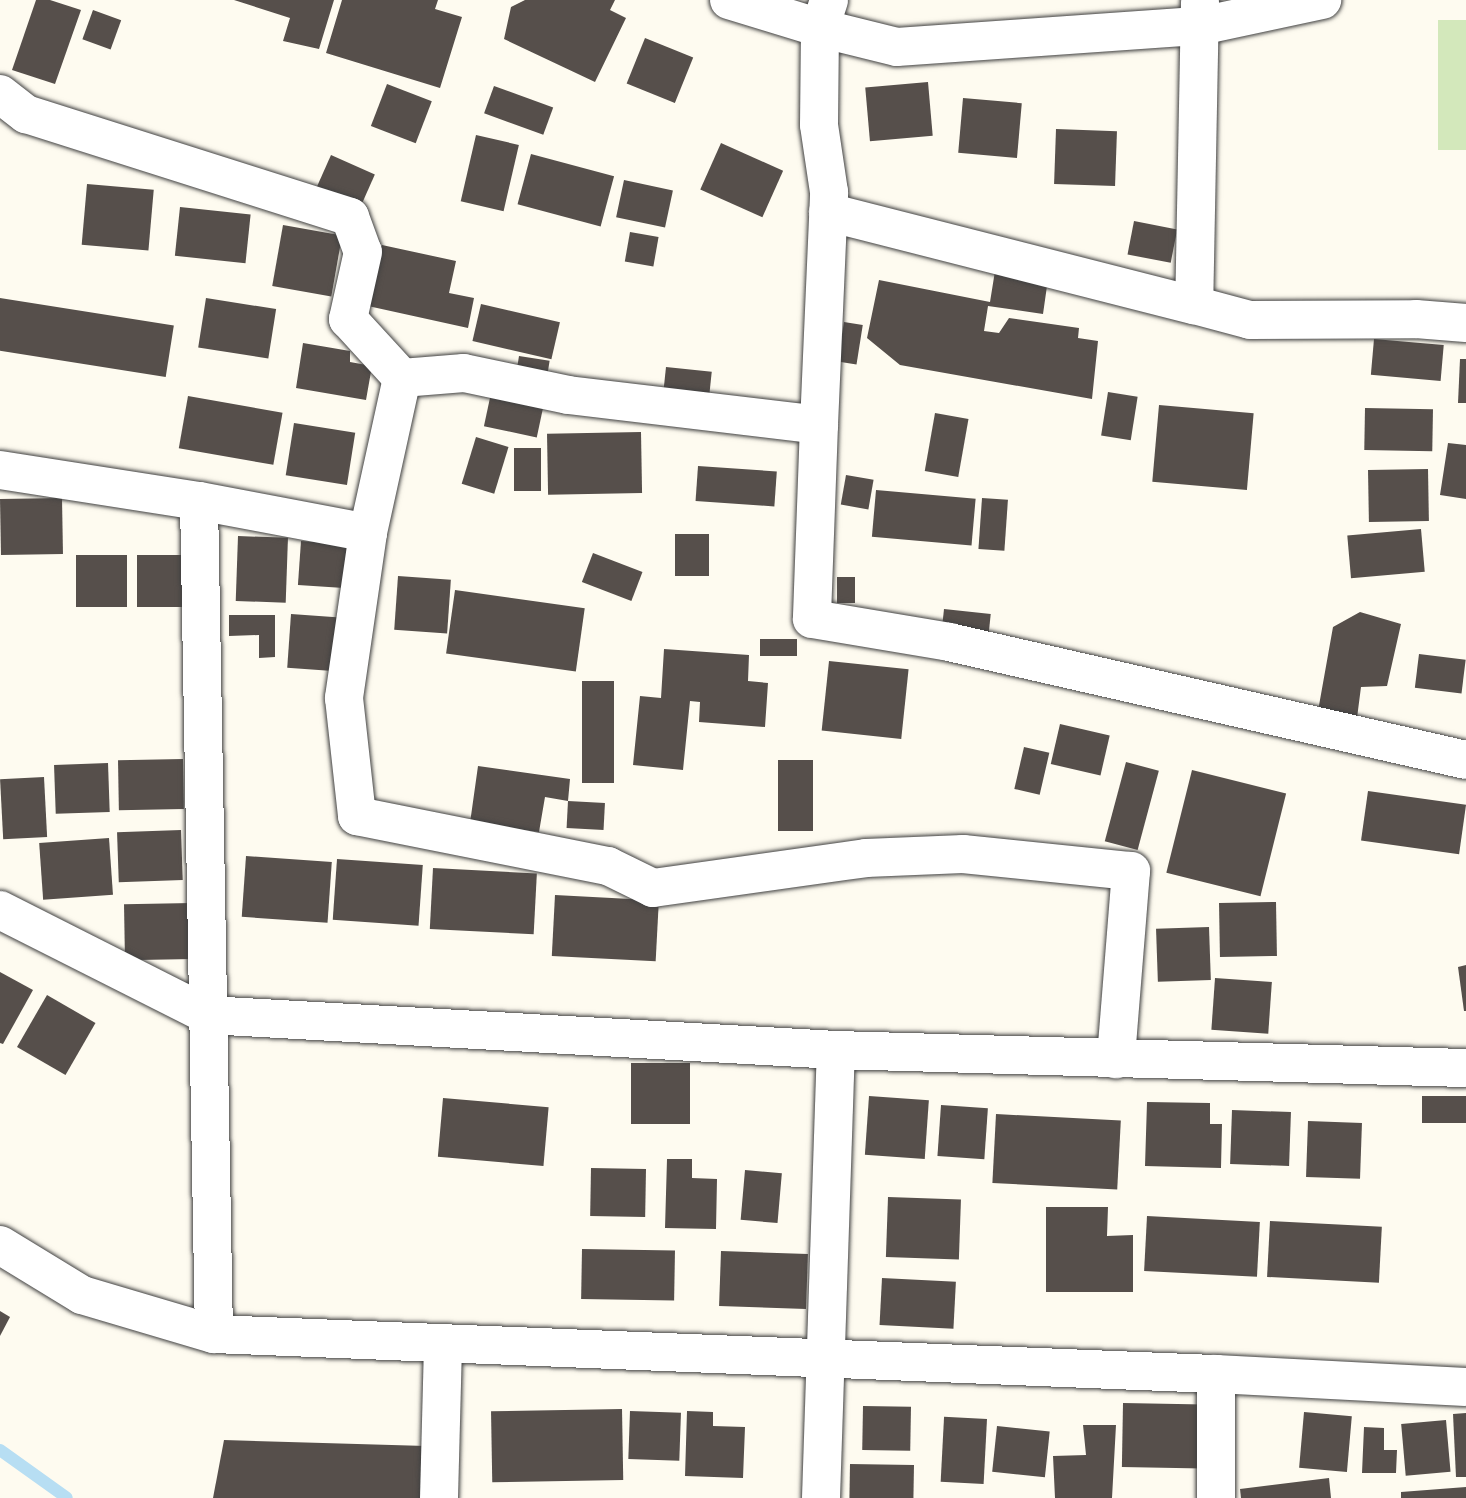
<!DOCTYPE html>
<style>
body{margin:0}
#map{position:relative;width:1466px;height:1498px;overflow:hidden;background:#fefbf0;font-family:Georgia,serif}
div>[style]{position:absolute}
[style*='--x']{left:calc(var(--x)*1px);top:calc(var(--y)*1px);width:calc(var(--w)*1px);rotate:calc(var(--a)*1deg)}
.green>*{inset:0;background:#d3e8bb;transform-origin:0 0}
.stream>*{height:12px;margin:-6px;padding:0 6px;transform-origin:6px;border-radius:6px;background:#b7def3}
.building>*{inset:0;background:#564f4b;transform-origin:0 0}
.roads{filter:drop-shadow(0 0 2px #414141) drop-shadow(0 0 2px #414141)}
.minor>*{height:38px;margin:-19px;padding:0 19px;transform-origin:19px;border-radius:19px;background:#fff}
span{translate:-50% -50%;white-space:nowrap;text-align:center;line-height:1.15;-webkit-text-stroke:7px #fff;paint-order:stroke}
</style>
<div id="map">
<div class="green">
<i style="left:1438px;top:20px;width:28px;height:130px"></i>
</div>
<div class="stream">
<i style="--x:0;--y:1450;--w:82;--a:35.6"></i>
</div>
<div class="building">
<i style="clip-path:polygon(36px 0,50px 0,81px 10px,55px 84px,12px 70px)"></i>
<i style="clip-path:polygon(234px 0,334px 0,319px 49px,283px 41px,290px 18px)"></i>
<i style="clip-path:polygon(342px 0,438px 0,435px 9px,462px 17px,440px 88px,326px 53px)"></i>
<i style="clip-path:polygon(525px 0,615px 0,610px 10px,626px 18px,595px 82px,504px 39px,511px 7px)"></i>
<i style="left:93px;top:10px;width:30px;height:31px;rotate:20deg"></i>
<i style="left:645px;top:38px;width:52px;height:49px;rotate:22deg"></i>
<i style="left:928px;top:82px;width:54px;height:63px;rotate:85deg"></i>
<i style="left:387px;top:84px;width:48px;height:45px;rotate:21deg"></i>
<i style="left:494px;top:86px;width:63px;height:29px;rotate:20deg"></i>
<i style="left:963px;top:98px;width:59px;height:55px;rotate:5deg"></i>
<i style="left:1056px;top:129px;width:61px;height:55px;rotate:2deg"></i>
<i style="left:476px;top:135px;width:44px;height:68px;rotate:13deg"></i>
<i style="left:721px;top:143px;width:68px;height:51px;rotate:24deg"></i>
<i style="left:531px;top:154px;width:86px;height:52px;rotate:15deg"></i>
<i style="left:331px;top:155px;width:48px;height:36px;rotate:24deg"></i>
<i style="left:624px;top:180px;width:50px;height:38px;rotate:12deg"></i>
<i style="left:87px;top:184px;width:67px;height:61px;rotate:5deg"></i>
<i style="left:180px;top:207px;width:71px;height:49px;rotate:6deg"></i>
<i style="left:1134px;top:221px;width:44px;height:34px;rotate:11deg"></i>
<i style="left:283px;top:225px;width:60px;height:62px;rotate:10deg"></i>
<i style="left:630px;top:232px;width:29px;height:30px;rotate:10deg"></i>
<i style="clip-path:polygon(382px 245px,456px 261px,449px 293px,474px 298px,468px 328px,368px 306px)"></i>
<i style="clip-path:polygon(995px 271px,1048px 279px,1043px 314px,988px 306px,984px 331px,999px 333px,1009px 318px,1079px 328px,1078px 338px,1098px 341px,1092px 399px,900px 365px,867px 338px,879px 280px,990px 302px)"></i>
<i style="left:0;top:298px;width:176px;height:52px;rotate:9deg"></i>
<i style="left:206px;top:298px;width:71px;height:50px;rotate:9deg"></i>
<i style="left:481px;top:304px;width:81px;height:38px;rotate:13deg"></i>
<i style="left:844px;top:322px;width:19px;height:40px;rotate:9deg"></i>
<i style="left:1374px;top:339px;width:70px;height:36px;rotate:5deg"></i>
<i style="clip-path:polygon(303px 343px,350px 351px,350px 362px,372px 366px,366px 400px,296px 388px)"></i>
<i style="left:519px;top:356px;width:31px;height:21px;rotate:9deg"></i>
<i style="clip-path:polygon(1460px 359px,1466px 359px,1466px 403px,1458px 403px)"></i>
<i style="left:666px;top:367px;width:46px;height:25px;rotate:6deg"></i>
<i style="left:1108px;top:392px;width:30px;height:44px;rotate:9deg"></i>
<i style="left:491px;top:393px;width:54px;height:34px;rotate:12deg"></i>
<i style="left:188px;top:396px;width:96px;height:53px;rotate:10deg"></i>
<i style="left:1159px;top:405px;width:95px;height:77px;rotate:5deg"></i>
<i style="left:1365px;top:408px;width:68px;height:42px;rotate:1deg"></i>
<i style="left:935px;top:413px;width:34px;height:59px;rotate:10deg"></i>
<i style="left:294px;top:423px;width:62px;height:53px;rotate:9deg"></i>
<i style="left:641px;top:432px;width:61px;height:94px;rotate:89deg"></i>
<i style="left:476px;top:437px;width:34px;height:49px;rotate:17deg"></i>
<i style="clip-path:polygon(1448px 443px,1466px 445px,1466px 499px,1440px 495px)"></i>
<i style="left:514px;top:448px;width:27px;height:43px"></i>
<i style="left:698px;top:466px;width:79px;height:35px;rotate:4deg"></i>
<i style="left:1428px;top:469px;width:52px;height:60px;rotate:89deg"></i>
<i style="left:846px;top:475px;width:28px;height:30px;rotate:10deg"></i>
<i style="left:876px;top:490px;width:100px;height:47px;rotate:5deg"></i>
<i style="left:62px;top:498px;width:56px;height:62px;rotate:89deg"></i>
<i style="left:982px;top:498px;width:26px;height:51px;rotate:4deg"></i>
<i style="left:1421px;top:529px;width:43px;height:74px;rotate:85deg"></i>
<i style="left:675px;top:534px;width:34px;height:42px"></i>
<i style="left:238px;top:536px;width:50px;height:65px;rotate:2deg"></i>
<i style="left:301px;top:541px;width:46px;height:44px;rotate:4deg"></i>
<i style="left:593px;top:553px;width:53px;height:31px;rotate:21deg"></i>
<i style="left:127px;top:555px;width:52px;height:51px;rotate:90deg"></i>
<i style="left:137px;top:555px;width:51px;height:52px"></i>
<i style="left:398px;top:576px;width:53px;height:54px;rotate:4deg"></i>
<i style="left:837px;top:577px;width:18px;height:26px"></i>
<i style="left:455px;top:590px;width:131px;height:64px;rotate:8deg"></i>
<i style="left:944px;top:609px;width:47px;height:23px;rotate:6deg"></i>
<i style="clip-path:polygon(1360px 612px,1401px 624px,1387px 686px,1361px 687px,1357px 718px,1318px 711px,1333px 627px)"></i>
<i style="left:291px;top:614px;width:49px;height:54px;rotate:4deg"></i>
<i style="clip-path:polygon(229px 615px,275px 615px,275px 657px,259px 658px,259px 635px,229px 636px)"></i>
<i style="left:797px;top:639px;width:17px;height:37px;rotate:90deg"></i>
<i style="clip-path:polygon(664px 649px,749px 655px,748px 681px,768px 683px,765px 727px,699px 722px,700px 702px,690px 701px,683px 770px,633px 765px,640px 696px,661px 698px)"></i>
<i style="left:1419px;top:654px;width:47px;height:34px;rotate:7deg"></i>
<i style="left:829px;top:661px;width:80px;height:70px;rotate:6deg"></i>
<i style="left:582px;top:681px;width:32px;height:102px"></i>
<i style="left:1060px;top:724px;width:51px;height:41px;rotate:13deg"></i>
<i style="left:1024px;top:747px;width:26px;height:43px;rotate:13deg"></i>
<i style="left:183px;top:759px;width:50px;height:65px;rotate:89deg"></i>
<i style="left:778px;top:760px;width:35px;height:71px"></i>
<i style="left:1126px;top:762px;width:34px;height:82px;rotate:15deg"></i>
<i style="left:108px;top:763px;width:49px;height:54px;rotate:88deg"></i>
<i style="clip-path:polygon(478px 766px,570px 779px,568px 801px,545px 797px,539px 832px,470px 823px)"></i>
<i style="left:1192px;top:770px;width:97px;height:106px;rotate:14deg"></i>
<i style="left:44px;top:777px;width:60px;height:44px;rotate:87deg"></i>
<i style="left:1368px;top:791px;width:99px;height:50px;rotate:8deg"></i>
<i style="left:568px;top:801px;width:37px;height:27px;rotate:3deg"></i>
<i style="left:181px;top:830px;width:50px;height:64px;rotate:88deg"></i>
<i style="left:109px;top:838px;width:57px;height:70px;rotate:86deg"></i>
<i style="left:246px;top:856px;width:86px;height:61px;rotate:4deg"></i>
<i style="left:337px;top:859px;width:86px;height:61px;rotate:4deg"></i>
<i style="left:433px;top:868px;width:104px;height:61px;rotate:3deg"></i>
<i style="left:555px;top:895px;width:104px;height:61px;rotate:3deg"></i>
<i style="left:1276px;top:902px;width:54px;height:57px;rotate:89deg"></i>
<i style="left:192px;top:903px;width:56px;height:68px;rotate:89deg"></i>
<i style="left:1209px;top:927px;width:53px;height:53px;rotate:88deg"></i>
<i style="clip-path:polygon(1466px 965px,1466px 1011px,1464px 1011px,1458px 967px)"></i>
<i style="clip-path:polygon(0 972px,33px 990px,3px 1044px,0 1043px)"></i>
<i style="left:1215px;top:978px;width:57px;height:52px;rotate:4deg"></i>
<i style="left:47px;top:995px;width:56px;height:60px;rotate:30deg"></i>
<i style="left:631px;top:1063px;width:59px;height:61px"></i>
<i style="left:869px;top:1096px;width:60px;height:59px;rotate:4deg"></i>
<i style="left:1422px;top:1096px;width:44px;height:27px"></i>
<i style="left:443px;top:1098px;width:106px;height:59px;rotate:5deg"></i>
<i style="clip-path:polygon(1147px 1102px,1210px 1103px,1210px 1124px,1222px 1124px,1221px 1168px,1145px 1166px)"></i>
<i style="left:941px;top:1105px;width:47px;height:51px;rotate:4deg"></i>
<i style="left:1232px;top:1110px;width:59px;height:54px;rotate:2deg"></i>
<i style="left:996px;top:1114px;width:125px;height:69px;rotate:3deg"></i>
<i style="left:1308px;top:1121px;width:54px;height:56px;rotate:2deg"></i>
<i style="clip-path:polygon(667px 1159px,692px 1159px,692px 1178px,717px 1179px,716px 1229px,665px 1228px)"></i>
<i style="left:591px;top:1168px;width:55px;height:48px;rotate:1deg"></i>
<i style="left:745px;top:1170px;width:37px;height:50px;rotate:5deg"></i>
<i style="left:888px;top:1197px;width:73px;height:60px;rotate:2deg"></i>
<i style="clip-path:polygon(1046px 1207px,1108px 1207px,1107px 1236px,1133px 1235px,1133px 1292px,1046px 1292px)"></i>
<i style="left:1147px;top:1216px;width:113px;height:55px;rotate:3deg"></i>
<i style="left:1270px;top:1221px;width:112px;height:56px;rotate:3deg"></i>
<i style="left:582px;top:1249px;width:93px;height:50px;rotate:1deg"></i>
<i style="left:721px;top:1251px;width:87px;height:55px;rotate:2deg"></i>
<i style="left:882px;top:1278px;width:74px;height:47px;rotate:3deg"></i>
<i style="clip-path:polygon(0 1311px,10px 1317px,0 1336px)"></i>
<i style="left:1123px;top:1403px;width:81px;height:64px;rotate:1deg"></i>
<i style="left:863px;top:1406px;width:48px;height:44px;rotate:1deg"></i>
<i style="left:622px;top:1409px;width:71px;height:131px;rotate:89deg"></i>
<i style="left:630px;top:1411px;width:51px;height:48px;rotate:2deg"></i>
<i style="clip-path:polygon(687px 1411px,713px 1412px,713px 1426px,745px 1427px,743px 1478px,685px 1476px)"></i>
<i style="left:1304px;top:1412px;width:48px;height:56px;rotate:5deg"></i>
<i style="clip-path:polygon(1466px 1413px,1466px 1477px,1456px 1477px,1453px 1414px)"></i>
<i style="left:987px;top:1419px;width:65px;height:43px;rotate:93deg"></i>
<i style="left:1446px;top:1420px;width:52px;height:45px;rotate:85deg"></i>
<i style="clip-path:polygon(1083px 1425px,1116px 1425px,1112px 1498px,1055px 1498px,1053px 1456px,1086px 1455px)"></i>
<i style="left:997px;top:1426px;width:53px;height:46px;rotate:6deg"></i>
<i style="clip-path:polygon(1364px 1427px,1384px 1428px,1384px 1450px,1397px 1450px,1396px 1473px,1362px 1473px)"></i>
<i style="clip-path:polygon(224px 1440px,426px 1446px,425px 1498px,213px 1498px)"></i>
<i style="left:850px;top:1464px;width:64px;height:34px;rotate:1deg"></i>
<i style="clip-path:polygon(1329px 1478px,1331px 1498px,1241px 1498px,1240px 1489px)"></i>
<i style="clip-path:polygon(1466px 1487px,1466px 1498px,1401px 1498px,1401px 1492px)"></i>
</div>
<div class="roads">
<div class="minor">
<i style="--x:729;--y:0;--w:95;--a:17.1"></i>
<i style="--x:820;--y:28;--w:79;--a:13.9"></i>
<i style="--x:897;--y:47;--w:304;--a:-4"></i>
<i style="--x:1200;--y:26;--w:125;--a:-12"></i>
<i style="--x:1200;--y:2;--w:303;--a:91.1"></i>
<i style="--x:1194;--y:305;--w:58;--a:15"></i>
<i style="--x:1250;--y:320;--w:166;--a:-0.3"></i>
<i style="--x:1416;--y:319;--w:50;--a:4.6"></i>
<i style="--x:0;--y:94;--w:33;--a:38"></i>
<i style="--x:26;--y:114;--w:340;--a:17.6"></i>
<i style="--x:350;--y:217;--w:37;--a:70"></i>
<i style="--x:363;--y:252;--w:69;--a:102.6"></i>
<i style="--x:348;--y:319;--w:80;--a:47.5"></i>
<i style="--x:402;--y:378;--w:159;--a:102.4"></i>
<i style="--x:368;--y:533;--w:167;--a:98.3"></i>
<i style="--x:344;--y:698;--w:119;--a:83.7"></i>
<i style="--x:357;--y:816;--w:256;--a:11.3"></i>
<i style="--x:608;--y:866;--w:50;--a:26.1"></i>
<i style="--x:653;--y:888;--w:215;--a:-8"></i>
<i style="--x:866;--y:858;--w:97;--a:-2.4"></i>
<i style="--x:963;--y:854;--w:169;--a:5.8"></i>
<i style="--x:1131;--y:871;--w:189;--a:94.6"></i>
<i style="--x:828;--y:212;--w:378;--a:14.3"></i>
<i style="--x:402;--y:378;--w:62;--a:-4.6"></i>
<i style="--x:464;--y:373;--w:106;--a:11.9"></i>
<i style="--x:568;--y:395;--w:253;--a:6.8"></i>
<i style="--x:819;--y:425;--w:233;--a:-87.5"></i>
<i style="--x:829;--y:192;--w:68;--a:-98.5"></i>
<i style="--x:819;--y:125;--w:97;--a:-89.4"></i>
<i style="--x:820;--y:28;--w:29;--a:-72"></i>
<i style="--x:819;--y:425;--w:194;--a:92.1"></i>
<i style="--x:812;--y:619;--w:139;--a:9.5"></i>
<i style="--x:949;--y:642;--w:530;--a:12.86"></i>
<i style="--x:0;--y:470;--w:201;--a:8.9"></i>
<i style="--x:199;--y:501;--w:172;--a:10.7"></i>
<i style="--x:199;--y:501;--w:833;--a:88.97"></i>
<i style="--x:0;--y:910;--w:233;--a:26.8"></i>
<i style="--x:208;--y:1015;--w:629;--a:3.19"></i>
<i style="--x:836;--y:1050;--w:630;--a:1.64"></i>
<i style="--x:0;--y:1245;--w:96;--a:31.4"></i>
<i style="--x:82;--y:1295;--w:138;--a:16.5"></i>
<i style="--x:214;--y:1334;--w:1003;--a:2.29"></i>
<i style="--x:1216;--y:1374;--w:250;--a:3"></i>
<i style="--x:439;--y:1498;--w:153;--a:-88.5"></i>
<i style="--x:821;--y:1498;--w:448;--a:-88.1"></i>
<i style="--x:1216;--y:1498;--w:124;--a:-90"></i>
</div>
</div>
</div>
